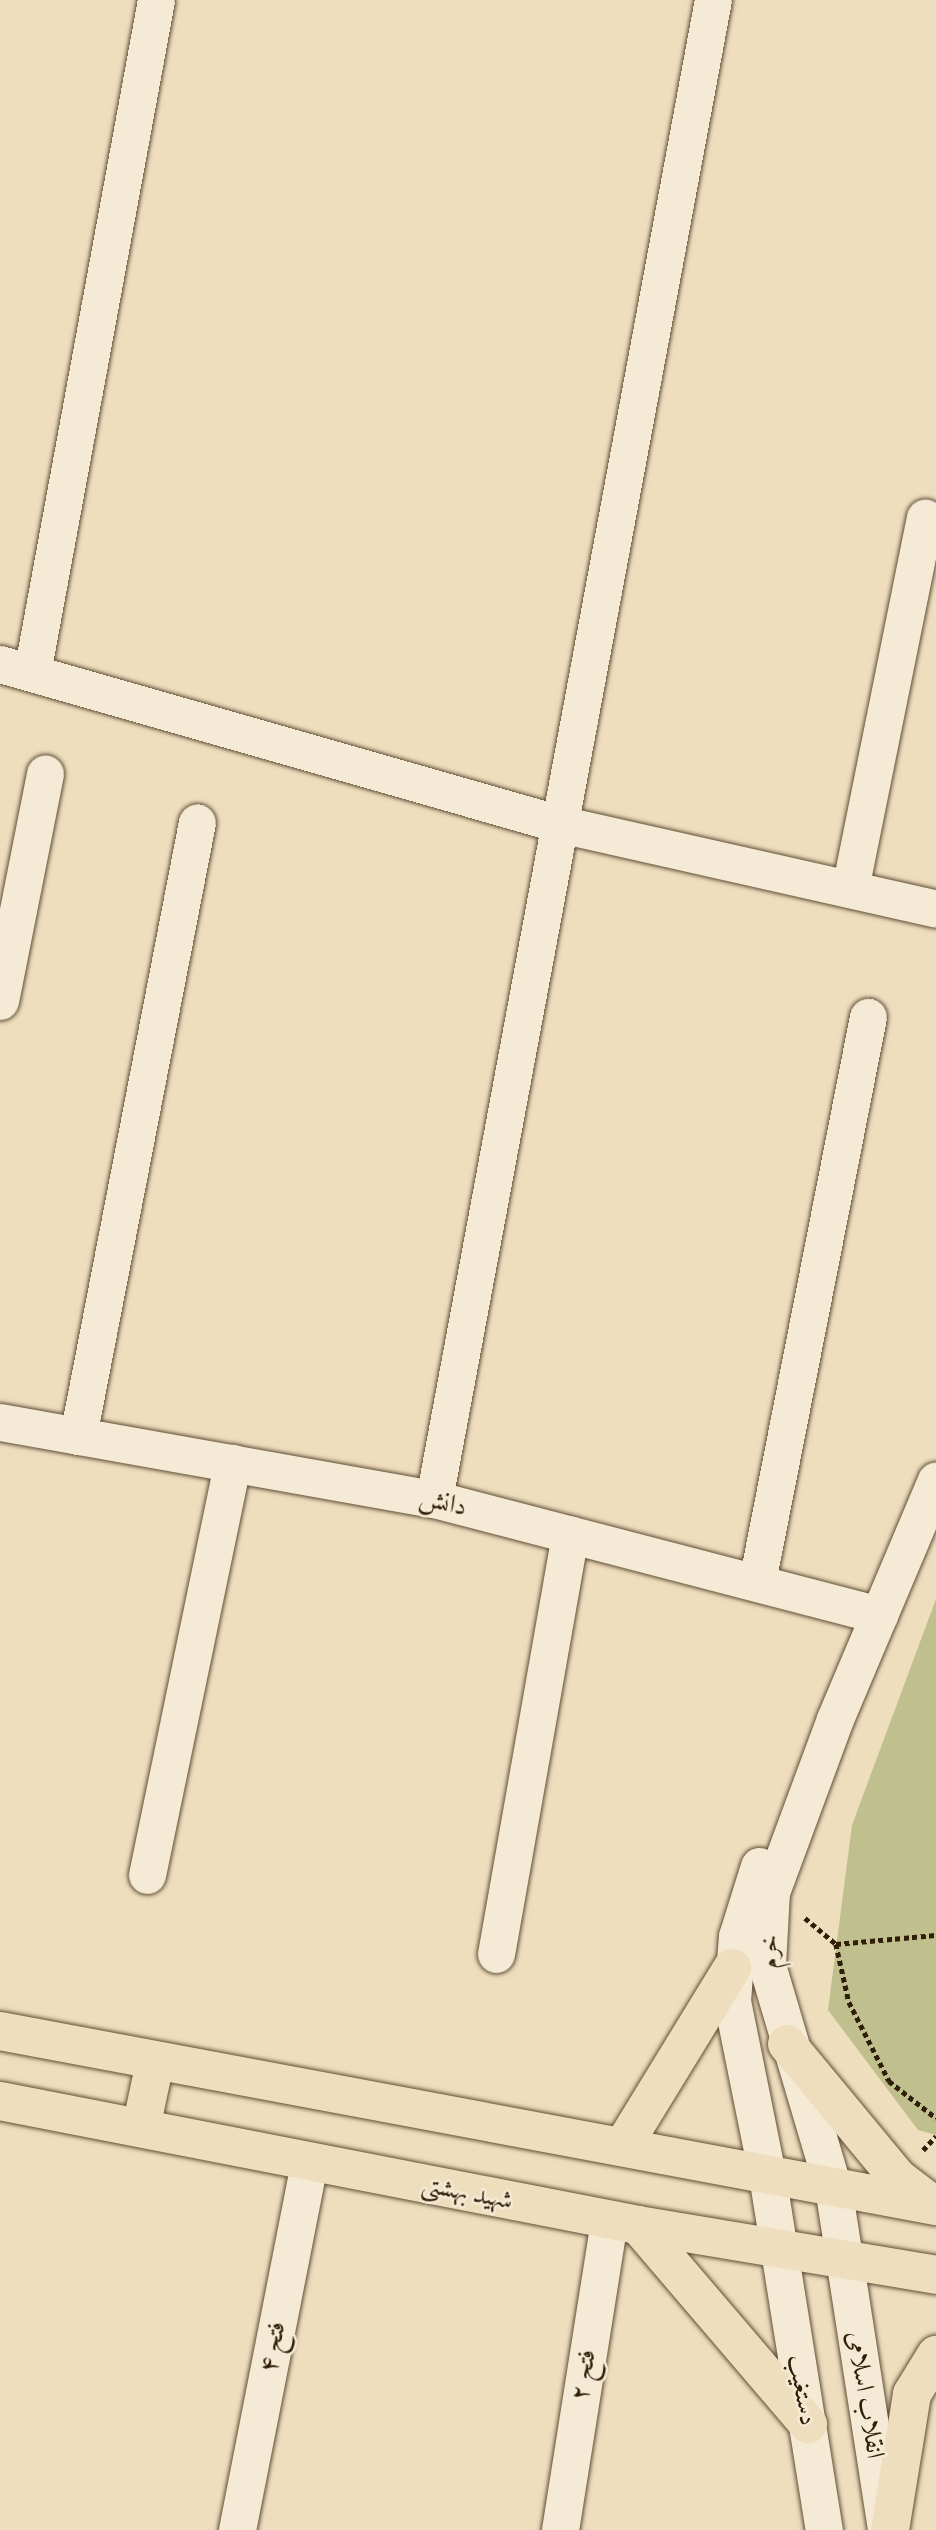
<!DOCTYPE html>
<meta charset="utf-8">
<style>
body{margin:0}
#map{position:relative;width:936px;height:2530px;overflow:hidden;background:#efdebe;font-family:"Libre Bodoni",Amiri,serif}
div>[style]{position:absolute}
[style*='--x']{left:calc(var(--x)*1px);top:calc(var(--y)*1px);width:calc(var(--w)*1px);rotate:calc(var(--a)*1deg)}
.green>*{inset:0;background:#bfc08d}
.path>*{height:4.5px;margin-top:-2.25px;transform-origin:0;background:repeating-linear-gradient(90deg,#301e09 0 5px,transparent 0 8.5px)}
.roads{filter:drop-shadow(0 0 2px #604e36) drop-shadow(0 0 2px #604e36)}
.minor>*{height:37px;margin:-18.5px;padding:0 18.5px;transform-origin:18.5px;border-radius:18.5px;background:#f5ead5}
.major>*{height:38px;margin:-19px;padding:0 19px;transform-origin:19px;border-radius:19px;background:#efdebe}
span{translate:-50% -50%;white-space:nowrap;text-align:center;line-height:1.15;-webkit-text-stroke:5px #f5ead5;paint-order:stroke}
.street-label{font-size:26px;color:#301e09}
</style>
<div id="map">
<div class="green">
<i style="clip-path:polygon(936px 1599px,936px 2135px,918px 2130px,828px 2010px,852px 1825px)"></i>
</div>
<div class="path">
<i style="--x:805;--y:1918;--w:40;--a:40"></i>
<i style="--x:836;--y:1944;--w:59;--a:77.4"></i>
<i style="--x:849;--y:2002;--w:89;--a:63.1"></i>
<i style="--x:889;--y:2081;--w:60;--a:38.2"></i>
<i style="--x:836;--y:1944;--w:100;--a:-5.1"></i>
<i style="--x:923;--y:2150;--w:19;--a:-47"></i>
</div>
<div class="roads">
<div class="minor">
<i style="--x:0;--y:664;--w:582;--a:15.95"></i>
<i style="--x:560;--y:824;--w:385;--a:12.7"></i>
<i style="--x:32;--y:673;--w:684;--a:-79.56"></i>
<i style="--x:850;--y:889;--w:379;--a:-78.6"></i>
<i style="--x:0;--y:1001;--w:232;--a:-78.8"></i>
<i style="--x:0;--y:1422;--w:441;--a:10.1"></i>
<i style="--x:434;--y:1499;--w:460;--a:14.6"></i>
<i style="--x:78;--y:1436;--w:625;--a:-79.03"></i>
<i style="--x:434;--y:1499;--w:1525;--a:-79.46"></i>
<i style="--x:757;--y:1582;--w:576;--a:-78.89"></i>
<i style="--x:759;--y:1866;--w:73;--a:107.4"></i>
<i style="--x:737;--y:1936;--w:65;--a:94.4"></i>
<i style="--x:732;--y:2001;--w:177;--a:78.6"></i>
<i style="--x:767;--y:2175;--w:360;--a:80.9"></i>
<i style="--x:147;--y:1875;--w:421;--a:-78.3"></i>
<i style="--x:496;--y:1954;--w:426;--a:-80"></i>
<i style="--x:886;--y:2529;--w:345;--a:-98.8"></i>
<i style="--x:833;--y:2188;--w:233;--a:-106.5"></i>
<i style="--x:767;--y:1965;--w:73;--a:-86.9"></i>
<i style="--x:771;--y:1892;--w:184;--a:-69.7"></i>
<i style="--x:835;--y:1719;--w:259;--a:-67.1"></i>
<i style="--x:237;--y:2530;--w:374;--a:-78.9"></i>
<i style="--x:560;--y:2530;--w:314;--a:-81"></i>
</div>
<div class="major">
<i style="--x:0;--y:2031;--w:952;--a:10.59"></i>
<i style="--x:787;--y:2044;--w:174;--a:50.4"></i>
<i style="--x:898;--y:2178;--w:43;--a:37.4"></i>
<i style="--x:0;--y:2101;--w:650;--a:11"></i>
<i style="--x:638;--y:2225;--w:302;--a:9.5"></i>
<i style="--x:141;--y:2128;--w:67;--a:-78"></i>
<i style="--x:623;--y:2146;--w:209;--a:-58.5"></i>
<i style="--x:638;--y:2225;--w:262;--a:49.5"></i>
<i style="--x:890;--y:2530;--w:138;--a:-80.8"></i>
<i style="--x:912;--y:2394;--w:46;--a:-58.4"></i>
</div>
</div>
<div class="street-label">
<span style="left:443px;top:1503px;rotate:13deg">دانش</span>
<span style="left:770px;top:1952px;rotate:-92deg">خرم</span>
<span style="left:467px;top:2193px;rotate:11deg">شهید بهشتی</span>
<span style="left:273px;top:2347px;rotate:-79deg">فتح ۴</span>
<span style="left:584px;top:2375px;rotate:-81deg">فتح ۲</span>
<span style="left:802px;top:2390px;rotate:80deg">دستغیب</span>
<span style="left:865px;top:2395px;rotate:81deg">انقلاب اسلامی</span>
</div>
</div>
